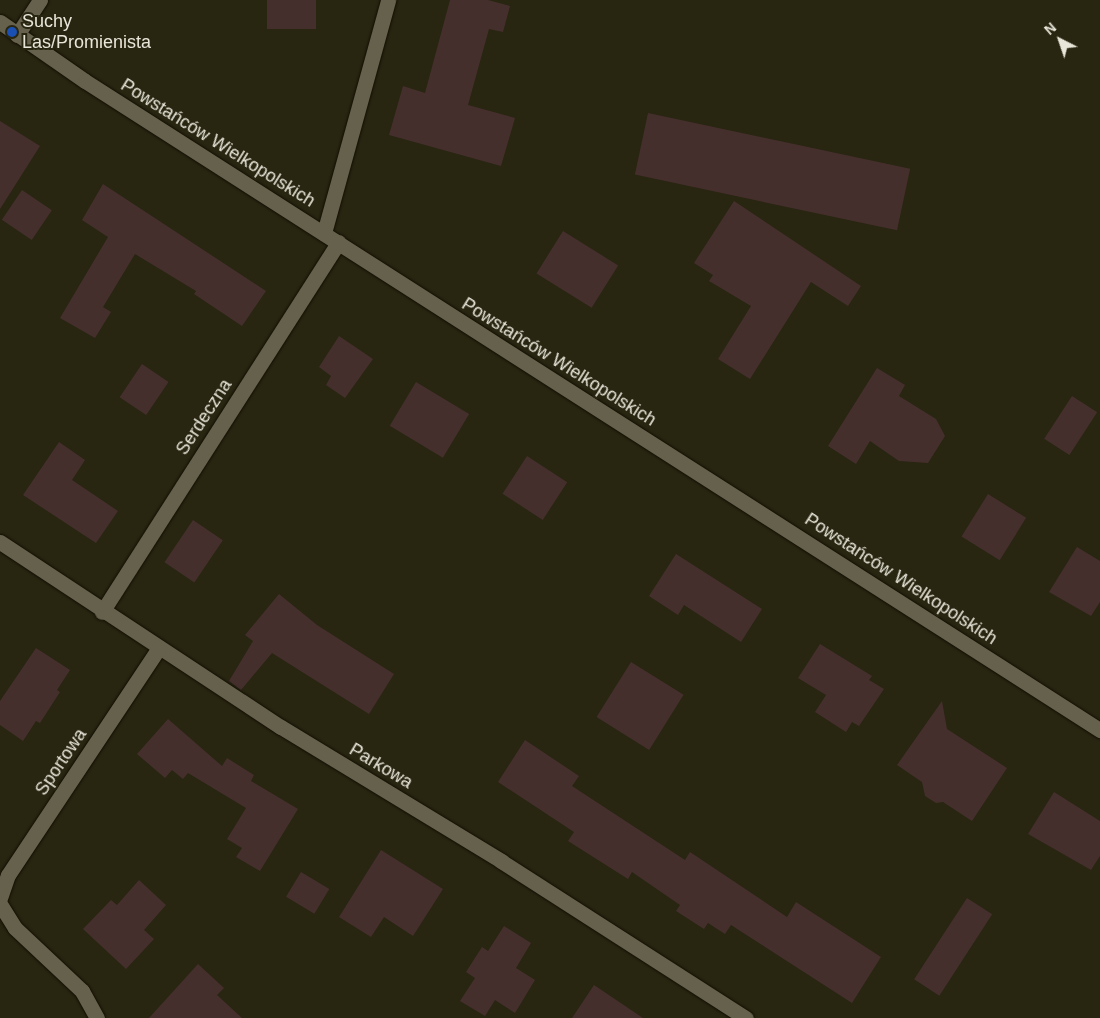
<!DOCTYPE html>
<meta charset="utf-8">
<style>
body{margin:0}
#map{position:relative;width:1100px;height:1018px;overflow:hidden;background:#282511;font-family:Arial,sans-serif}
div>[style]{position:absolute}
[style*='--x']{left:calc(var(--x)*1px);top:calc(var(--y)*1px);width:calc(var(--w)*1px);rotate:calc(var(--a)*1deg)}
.building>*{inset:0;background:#452f2d;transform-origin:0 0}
.roads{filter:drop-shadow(0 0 1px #110d00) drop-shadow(0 0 1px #110d00)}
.minor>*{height:15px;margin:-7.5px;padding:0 7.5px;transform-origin:7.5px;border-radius:7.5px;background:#65614c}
.dots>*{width:14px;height:14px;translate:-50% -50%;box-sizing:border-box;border:2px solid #282511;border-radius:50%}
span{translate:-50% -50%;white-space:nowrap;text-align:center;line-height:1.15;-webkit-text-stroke:4px #282511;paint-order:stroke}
.poi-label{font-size:18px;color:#e8e6d9}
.left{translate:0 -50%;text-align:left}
.street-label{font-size:18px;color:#e8e6d9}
.north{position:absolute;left:1035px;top:15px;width:50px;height:50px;-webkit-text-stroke:4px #282511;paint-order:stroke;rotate:319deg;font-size:14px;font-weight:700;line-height:20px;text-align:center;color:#e8e6d9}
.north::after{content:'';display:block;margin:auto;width:18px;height:22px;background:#e8e6d9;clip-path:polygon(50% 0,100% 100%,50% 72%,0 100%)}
</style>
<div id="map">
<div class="building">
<i style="left:267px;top:0;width:49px;height:29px"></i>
<i style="clip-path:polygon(450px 0,488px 0,510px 6px,503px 32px,489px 29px,468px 105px,515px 118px,501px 166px,389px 135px,403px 86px,425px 93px)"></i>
<i style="left:648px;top:113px;width:268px;height:63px;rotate:12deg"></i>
<i style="clip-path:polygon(0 121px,40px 146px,0 209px)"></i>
<i style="clip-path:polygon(103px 184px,266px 291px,242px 326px,194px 294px,196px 291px,135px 254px,103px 307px,111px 312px,95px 338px,60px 318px,108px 237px,82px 220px)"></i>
<i style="left:22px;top:190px;width:36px;height:36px;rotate:34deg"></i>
<i style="clip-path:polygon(734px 201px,861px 286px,848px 306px,811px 282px,750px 379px,718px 359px,751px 306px,709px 281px,713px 275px,694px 263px)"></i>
<i style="left:563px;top:231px;width:65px;height:50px;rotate:32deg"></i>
<i style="clip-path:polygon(339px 336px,373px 359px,345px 398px,326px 385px,331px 376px,319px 367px)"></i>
<i style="left:142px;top:364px;width:32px;height:40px;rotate:34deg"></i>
<i style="clip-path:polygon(877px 368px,905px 385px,899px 396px,936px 419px,945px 436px,928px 463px,899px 461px,870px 441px,856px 464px,828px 446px)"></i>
<i style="left:416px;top:382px;width:62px;height:51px;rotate:31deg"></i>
<i style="left:1072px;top:396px;width:30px;height:51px;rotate:33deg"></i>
<i style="clip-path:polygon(59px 442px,85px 460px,72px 480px,118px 511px,96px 543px,23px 495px)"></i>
<i style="left:527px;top:456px;width:48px;height:45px;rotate:33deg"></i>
<i style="left:988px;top:494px;width:45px;height:50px;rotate:32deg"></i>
<i style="left:193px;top:520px;width:36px;height:51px;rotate:34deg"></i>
<i style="clip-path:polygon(1077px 547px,1100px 561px,1100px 602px,1091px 616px,1049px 592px)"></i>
<i style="clip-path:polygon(676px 554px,762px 609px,741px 642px,684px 605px,678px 615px,649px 596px)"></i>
<i style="clip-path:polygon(279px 594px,317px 625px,394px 674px,369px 714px,272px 653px,241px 690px,229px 681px,253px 641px,245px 635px)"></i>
<i style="clip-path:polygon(820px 644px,872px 676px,869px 680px,884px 689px,859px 726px,852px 722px,846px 732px,815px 712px,826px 695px,798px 678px)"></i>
<i style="clip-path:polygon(36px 648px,70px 670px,57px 690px,60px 692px,40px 723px,36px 721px,23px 741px,0 725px,0 701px)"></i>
<i style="left:631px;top:662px;width:62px;height:65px;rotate:32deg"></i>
<i style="clip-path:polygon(942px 701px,947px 729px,1007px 768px,972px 821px,943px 802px,936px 803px,925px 796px,922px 782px,897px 765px)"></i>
<i style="clip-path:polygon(168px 719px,222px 766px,227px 758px,254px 775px,251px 781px,298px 809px,260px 871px,236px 857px,242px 848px,227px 839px,246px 808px,188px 773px,183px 779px,172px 770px,165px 778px,137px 754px)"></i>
<i style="clip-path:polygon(525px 740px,579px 776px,572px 786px,685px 860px,690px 852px,787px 917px,796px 902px,881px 957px,852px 1003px,731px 925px,725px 934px,708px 923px,704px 929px,676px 911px,680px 905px,632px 872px,628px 879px,568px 841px,574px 832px,498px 782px)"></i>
<i style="clip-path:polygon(1054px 792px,1100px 821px,1100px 856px,1091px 870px,1028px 834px)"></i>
<i style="clip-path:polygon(381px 850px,443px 889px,413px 936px,384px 917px,371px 937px,339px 917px)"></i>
<i style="left:301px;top:872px;width:33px;height:29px;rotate:31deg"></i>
<i style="clip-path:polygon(139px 880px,166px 905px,144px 930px,154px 939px,126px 969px,83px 929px,111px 900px,117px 905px)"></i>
<i style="left:967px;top:898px;width:30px;height:97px;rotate:33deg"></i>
<i style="clip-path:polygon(504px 926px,531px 943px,516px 968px,535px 980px,515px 1013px,495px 1000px,485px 1016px,460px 1001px,475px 978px,466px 972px,482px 947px,488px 951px)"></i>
<i style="clip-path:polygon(198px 964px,224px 988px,217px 995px,242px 1018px,149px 1018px)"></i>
<i style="clip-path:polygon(594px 985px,643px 1018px,572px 1018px)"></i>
</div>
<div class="roads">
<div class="minor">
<i style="--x:0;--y:22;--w:103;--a:34.8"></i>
<i style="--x:85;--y:81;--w:1205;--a:32.6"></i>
<i style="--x:17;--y:35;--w:42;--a:-56.7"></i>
<i style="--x:324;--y:233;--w:242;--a:-74.6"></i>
<i style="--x:0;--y:542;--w:336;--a:33.4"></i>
<i style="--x:281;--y:727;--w:258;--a:31.3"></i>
<i style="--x:501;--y:861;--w:291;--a:32.7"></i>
<i style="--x:102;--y:612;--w:439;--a:-57.4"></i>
<i style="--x:0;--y:898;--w:24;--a:-71"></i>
<i style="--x:8;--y:875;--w:273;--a:-56.4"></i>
<i style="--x:0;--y:904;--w:28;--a:58"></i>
<i style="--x:15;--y:928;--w:92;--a:43.2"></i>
<i style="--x:82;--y:991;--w:31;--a:61"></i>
</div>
</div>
<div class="dots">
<i style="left:12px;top:32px;background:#1a4fb4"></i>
</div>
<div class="poi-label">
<span class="left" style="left:22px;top:32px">Suchy<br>Las/Promienista</span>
</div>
<div class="street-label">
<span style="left:218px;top:143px;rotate:32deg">Powstańców Wielkopolskich</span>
<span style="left:559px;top:362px;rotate:32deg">Powstańców Wielkopolskich</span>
<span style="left:204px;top:417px;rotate:-57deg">Serdeczna</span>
<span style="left:901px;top:579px;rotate:33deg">Powstańców Wielkopolskich</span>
<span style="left:61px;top:762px;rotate:-56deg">Sportowa</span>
<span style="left:381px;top:766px;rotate:31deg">Parkowa</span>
</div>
<div class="north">N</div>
</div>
